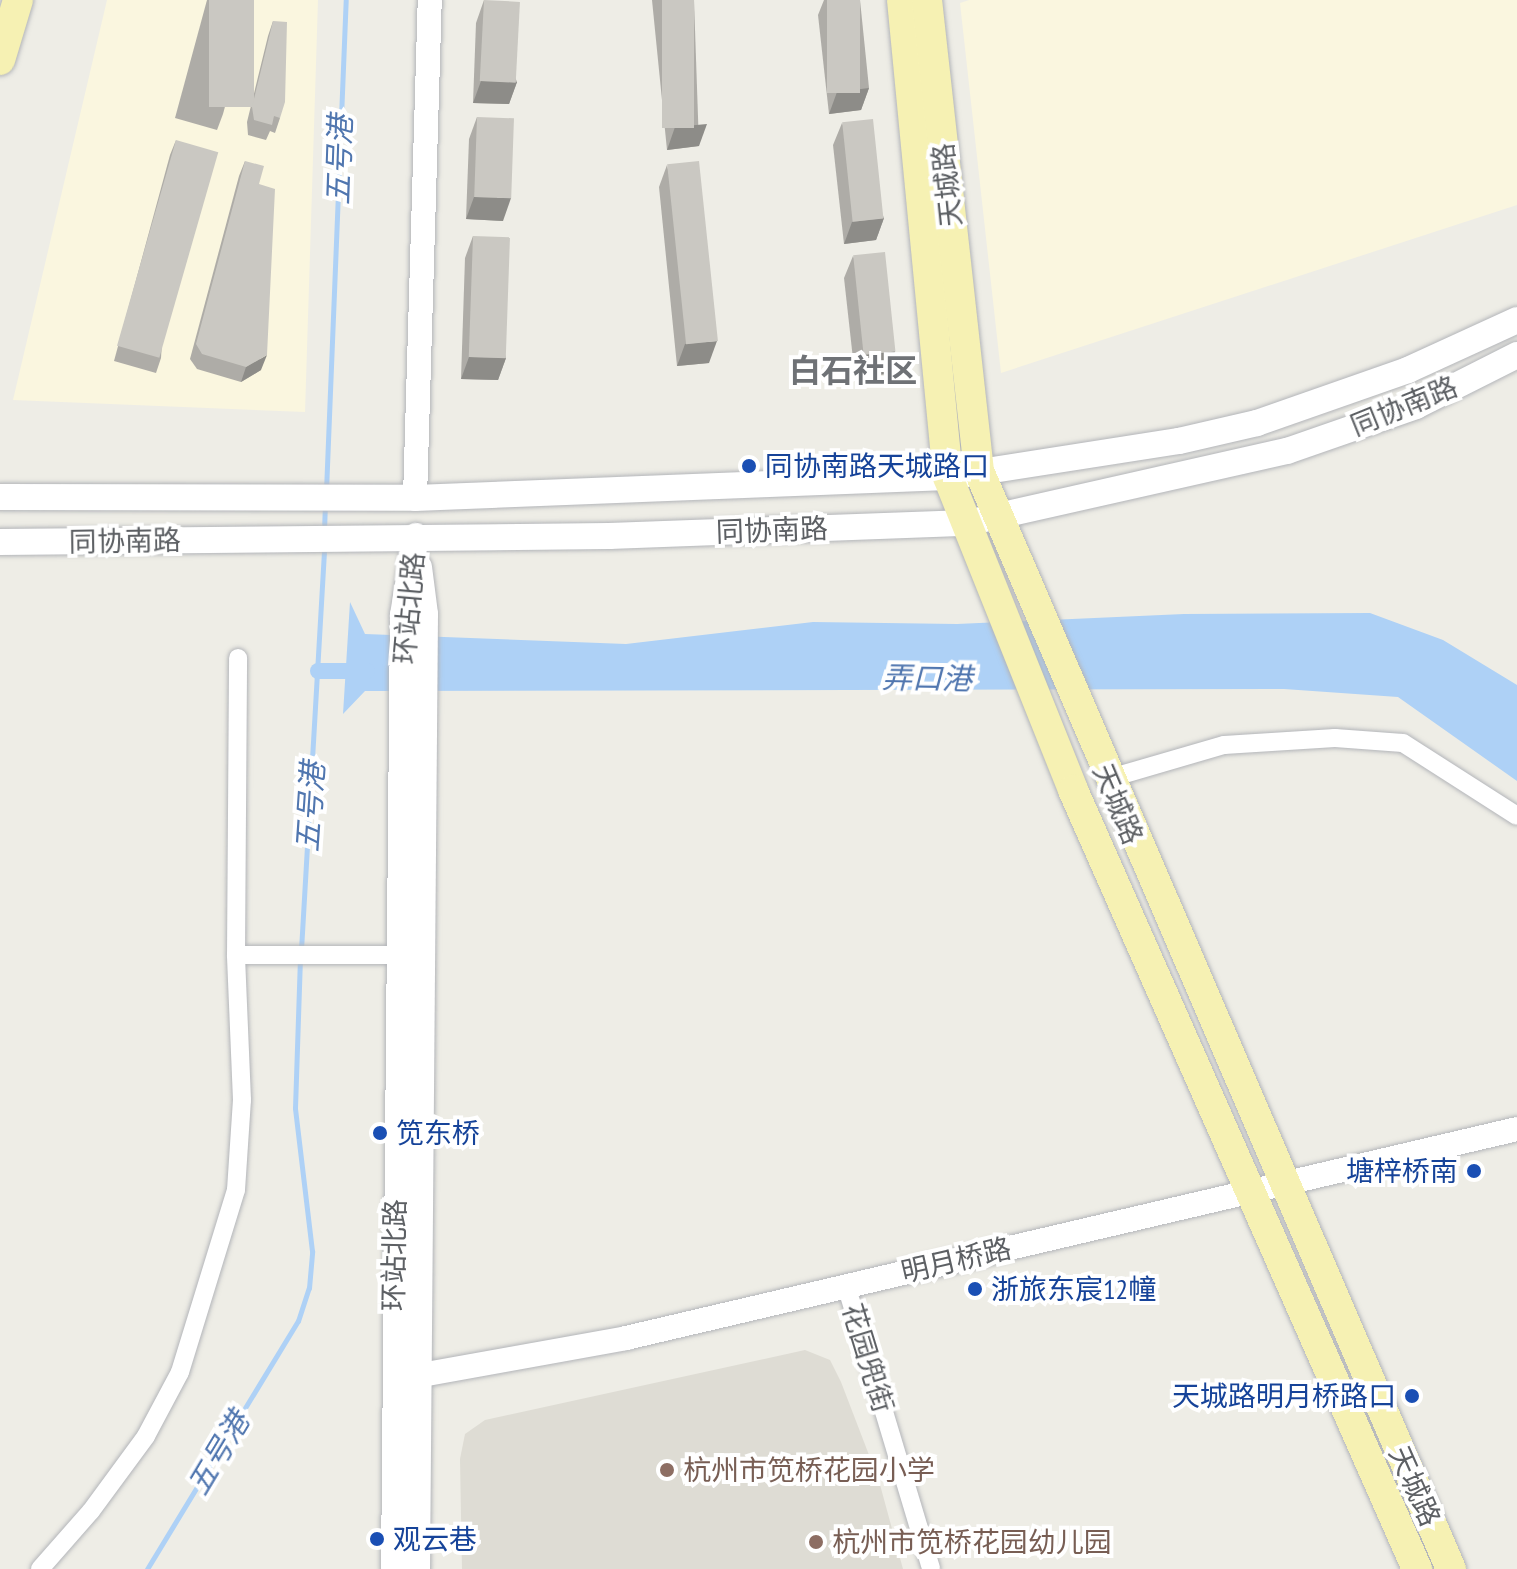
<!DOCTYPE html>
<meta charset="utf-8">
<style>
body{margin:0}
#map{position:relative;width:1517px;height:1569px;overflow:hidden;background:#eeede6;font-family:"PT Sans Narrow","Noto Sans SC",sans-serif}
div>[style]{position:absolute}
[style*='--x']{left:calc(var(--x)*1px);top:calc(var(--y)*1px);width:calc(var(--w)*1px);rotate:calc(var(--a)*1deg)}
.commercial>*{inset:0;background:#faf6df}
.education>*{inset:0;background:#dedcd4}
.water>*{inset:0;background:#aed1f6}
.stream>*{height:5px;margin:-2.5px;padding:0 2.5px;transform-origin:2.5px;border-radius:2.5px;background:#aed1f6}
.canal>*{height:16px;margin:-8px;padding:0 8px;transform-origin:8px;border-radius:8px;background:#aed1f6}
.roads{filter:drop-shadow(0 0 2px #b3b5b9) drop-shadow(0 0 2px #b3b5b9)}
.minor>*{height:18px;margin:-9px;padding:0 9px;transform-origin:9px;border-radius:9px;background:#fff}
.tertiary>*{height:24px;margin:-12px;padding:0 12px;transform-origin:12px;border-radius:12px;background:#fff}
.secondary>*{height:26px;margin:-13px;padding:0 13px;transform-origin:13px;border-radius:13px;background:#fff}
.primary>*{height:30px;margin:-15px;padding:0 15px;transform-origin:15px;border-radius:15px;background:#f6f1b3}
.wall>*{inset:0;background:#aeaca7}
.shaded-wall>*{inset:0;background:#8d8c88}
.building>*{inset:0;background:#cac8c2;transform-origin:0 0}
.dots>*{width:22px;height:22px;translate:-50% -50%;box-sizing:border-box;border:4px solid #fff;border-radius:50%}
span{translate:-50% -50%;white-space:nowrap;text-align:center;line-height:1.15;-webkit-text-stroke:8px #fff;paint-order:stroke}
.street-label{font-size:28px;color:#5d6064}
.transit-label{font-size:28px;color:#164399}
.left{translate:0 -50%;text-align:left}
.right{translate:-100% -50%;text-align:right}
.education-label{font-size:28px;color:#785e54}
.water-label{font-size:30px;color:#5076af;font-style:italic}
.quarter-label{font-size:32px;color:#6f7276;font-weight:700}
</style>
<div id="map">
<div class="commercial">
<i style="clip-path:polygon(107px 0,318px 0,305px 412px,13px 400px)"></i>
<i style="clip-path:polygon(969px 0,1517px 0,1517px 205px,1001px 373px,960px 3px)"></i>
</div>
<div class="education">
<i style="clip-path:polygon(805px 1350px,830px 1360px,841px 1382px,879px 1481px,903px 1569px,462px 1569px,460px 1459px,465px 1434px,485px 1420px)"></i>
</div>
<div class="water">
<i style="clip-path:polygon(350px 602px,365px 634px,626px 644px,813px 622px,957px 624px,1184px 614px,1370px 613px,1443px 640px,1517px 685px,1517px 781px,1398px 697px,1284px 689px,365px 691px,343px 714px)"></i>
</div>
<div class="stream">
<i style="--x:326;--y:491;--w:491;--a:-87.7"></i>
<i style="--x:324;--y:531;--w:26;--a:-88"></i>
<i style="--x:301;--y:950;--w:402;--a:-86.7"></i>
<i style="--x:147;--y:1569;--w:290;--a:-58.7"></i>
<i style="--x:298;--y:1321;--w:35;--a:-72"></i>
<i style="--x:309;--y:1288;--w:37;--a:-85"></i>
<i style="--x:312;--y:1251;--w:144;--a:-96.8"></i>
<i style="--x:295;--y:1108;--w:148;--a:-88.1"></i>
</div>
<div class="canal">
<i style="--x:318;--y:671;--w:49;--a:0"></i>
</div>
<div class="roads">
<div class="minor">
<i style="--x:1107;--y:779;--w:122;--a:-16.2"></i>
<i style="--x:1224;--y:745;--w:111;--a:-3.6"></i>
<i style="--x:1335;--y:738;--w:68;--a:4.2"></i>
<i style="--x:1403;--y:743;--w:135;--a:32.6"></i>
<i style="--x:236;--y:955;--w:176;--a:0"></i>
<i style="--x:846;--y:1285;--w:296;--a:73.3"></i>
<i style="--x:40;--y:1569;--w:77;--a:-48.7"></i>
<i style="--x:91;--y:1511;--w:93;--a:-53.7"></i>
<i style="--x:146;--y:1436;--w:72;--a:-62"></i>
<i style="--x:180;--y:1372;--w:190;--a:-72.9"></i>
<i style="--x:236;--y:1190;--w:90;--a:-86.2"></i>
<i style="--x:242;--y:1100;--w:145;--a:-92.4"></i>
<i style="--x:236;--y:955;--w:297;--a:-89.6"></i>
</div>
<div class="tertiary">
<i style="--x:415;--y:498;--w:498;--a:-88.3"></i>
<i style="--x:399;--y:1379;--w:231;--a:-10.2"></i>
<i style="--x:626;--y:1338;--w:915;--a:-13.2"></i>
</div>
<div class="secondary">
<i style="--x:0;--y:497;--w:415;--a:0.1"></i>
<i style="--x:415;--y:498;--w:533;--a:-2.26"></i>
<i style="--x:948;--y:477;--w:234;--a:-8.9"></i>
<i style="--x:1179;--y:441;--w:80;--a:-13"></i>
<i style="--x:1257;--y:423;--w:160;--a:-19.3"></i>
<i style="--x:1408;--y:370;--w:120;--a:-24.6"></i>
<i style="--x:0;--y:542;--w:609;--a:-0.56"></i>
<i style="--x:609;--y:536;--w:358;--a:-2.1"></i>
<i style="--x:967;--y:523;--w:328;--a:-12.7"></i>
<i style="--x:1287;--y:451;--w:137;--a:-19.2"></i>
<i style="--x:1416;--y:406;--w:113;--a:-26.8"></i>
<i style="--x:394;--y:1569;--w:954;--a:-89.46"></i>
<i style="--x:403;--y:615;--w:80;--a:-80.7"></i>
<i style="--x:417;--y:1569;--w:955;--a:-89.52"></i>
<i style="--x:425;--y:614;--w:47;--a:-97.3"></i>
</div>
<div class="primary">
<i style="--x:902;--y:0;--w:479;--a:84.5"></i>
<i style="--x:948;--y:477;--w:337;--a:68.2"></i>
<i style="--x:1073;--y:790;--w:852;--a:66.17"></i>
<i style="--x:927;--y:0;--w:474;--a:83.7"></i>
<i style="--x:979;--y:471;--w:1195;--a:66.74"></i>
<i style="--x:0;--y:60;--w:63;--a:-73.3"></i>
</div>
</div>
<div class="wall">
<i style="clip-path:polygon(207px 0,254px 0,223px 114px,217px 130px,175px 118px)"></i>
<i style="clip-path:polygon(484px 0,517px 82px,509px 104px,473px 103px,476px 23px)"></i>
<i style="clip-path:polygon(652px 0,694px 0,699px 146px,667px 150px)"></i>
<i style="clip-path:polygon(824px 0,860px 0,869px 88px,861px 110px,829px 114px,818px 15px)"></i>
<i style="clip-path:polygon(273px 21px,280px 118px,275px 133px,270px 131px,266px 140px,248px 135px,247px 122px,268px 36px)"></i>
<i style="clip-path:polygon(477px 117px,503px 221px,466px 219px,469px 139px)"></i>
<i style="clip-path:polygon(842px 123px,884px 218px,876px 240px,844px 244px,833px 145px)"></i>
<i style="clip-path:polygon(176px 140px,161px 358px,156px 373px,114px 361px,170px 155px)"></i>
<i style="clip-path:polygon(245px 161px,261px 370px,241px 382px,197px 369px,190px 359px,239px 176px)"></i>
<i style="clip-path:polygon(667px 165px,709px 363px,677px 366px,659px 187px)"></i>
<i style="clip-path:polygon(473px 236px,506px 358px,498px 380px,461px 379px,465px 258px)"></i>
<i style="clip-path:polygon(853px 256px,895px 351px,887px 374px,855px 377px,844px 278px)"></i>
</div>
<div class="shaded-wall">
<i style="clip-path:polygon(481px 81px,517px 82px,509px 104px,473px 103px)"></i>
<i style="clip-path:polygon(869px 88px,861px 110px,829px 114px,837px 92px)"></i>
<i style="clip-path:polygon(707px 124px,699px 146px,667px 150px,675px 127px)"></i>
<i style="clip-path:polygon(474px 197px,511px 198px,503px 221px,466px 219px)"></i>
<i style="clip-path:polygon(884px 218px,876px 240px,844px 244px,852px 222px)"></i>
<i style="clip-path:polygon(717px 341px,709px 363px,677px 366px,685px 344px)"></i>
<i style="clip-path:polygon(895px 351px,887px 374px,855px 377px,863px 355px)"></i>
<i style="clip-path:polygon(267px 355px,261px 370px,241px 382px,246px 367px)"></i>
<i style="clip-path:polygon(469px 357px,506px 358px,498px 380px,461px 379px)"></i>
</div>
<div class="building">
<i style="left:209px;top:0;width:45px;height:107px"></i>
<i style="left:484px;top:0;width:36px;height:81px;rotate:3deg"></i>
<i style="left:662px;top:0;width:32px;height:128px"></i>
<i style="left:827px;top:0;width:33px;height:93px"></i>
<i style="clip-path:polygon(273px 21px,287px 22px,285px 102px,280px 118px,274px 116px,272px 125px,254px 120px,252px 107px)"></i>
<i style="left:477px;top:117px;width:37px;height:80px;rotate:2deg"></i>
<i style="left:873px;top:119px;width:100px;height:31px;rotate:84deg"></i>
<i style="left:176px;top:140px;width:44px;height:214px;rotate:16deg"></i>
<i style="clip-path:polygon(245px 161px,264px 166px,259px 184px,275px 189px,267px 355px,246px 367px,202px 354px,196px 344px)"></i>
<i style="left:699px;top:161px;width:181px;height:32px;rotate:84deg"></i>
<i style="left:473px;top:236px;width:37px;height:121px;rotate:2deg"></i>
<i style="left:885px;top:252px;width:100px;height:32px;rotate:84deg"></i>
</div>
<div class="dots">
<i style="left:749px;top:466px;background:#1a4fb4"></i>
<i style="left:380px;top:1133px;background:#1a4fb4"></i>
<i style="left:1474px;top:1171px;background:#1a4fb4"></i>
<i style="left:975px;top:1289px;background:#1a4fb4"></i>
<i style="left:1412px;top:1396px;background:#1a4fb4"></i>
<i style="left:667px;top:1470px;background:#8d6e63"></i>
<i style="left:377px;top:1539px;background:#1a4fb4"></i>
<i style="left:816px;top:1542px;background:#8d6e63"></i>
</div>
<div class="street-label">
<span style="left:947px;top:185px;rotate:-96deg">天城路</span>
<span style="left:1404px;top:406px;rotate:-22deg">同协南路</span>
<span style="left:772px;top:530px;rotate:-2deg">同协南路</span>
<span style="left:125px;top:541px;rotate:-1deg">同协南路</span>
<span style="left:409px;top:608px;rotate:-85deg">环站北路</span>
<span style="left:1118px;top:804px;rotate:67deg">天城路</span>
<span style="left:394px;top:1255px;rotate:-89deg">环站北路</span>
<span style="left:956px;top:1260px;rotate:-13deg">明月桥路</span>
<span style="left:868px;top:1358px;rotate:73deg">花园兜街</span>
<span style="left:1415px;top:1486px;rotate:66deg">天城路</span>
</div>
<div class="transit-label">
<span class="left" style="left:765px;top:466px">同协南路天城路口</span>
<span class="left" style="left:396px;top:1133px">笕东桥</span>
<span class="right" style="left:1458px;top:1171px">塘梓桥南</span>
<span class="left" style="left:991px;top:1289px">浙旅东宸12幢</span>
<span class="right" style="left:1396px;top:1396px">天城路明月桥路口</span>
<span class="left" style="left:393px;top:1539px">观云巷</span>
</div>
<div class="education-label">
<span class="left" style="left:683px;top:1470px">杭州市笕桥花园小学</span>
<span class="left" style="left:832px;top:1542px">杭州市笕桥花园幼儿园</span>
</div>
<div class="water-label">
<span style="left:339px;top:160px;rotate:-88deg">五号港</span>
<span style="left:927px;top:678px;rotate:1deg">弄口港</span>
<span style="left:310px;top:807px;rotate:-86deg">五号港</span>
<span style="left:218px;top:1453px;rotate:-59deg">五号港</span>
</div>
<div class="quarter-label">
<span style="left:853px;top:370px">白石社区</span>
</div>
</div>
